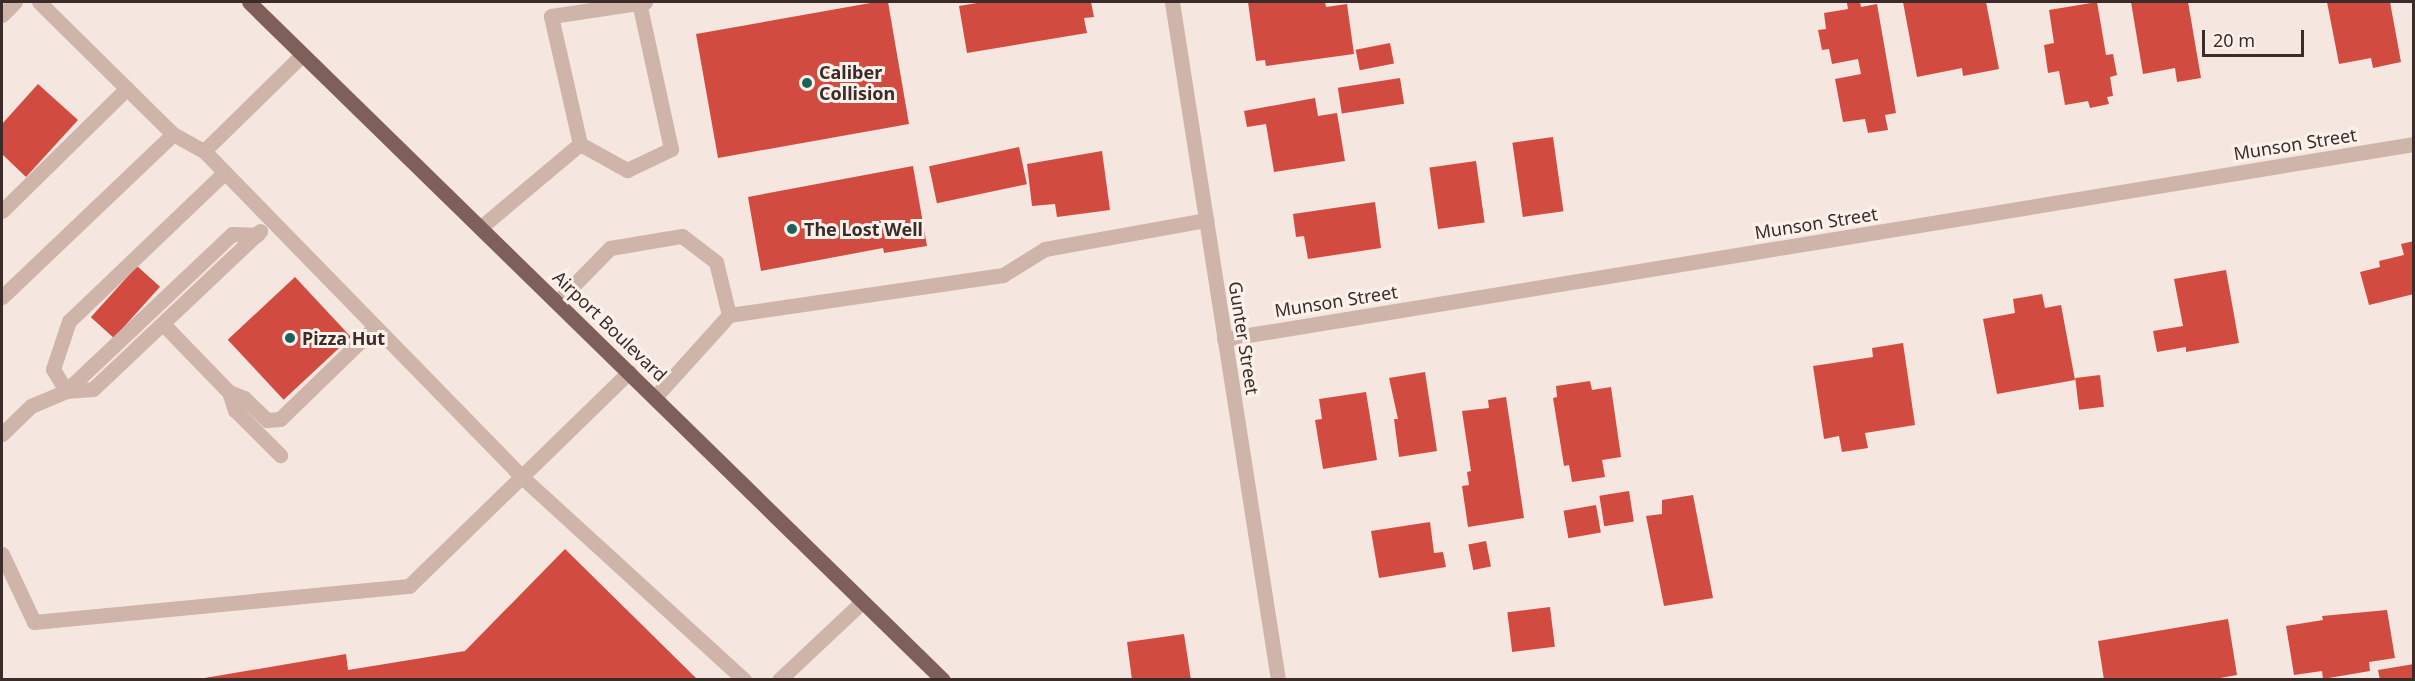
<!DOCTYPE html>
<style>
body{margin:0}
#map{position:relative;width:2415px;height:681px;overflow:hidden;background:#f5e7df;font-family:"Noto Sans",sans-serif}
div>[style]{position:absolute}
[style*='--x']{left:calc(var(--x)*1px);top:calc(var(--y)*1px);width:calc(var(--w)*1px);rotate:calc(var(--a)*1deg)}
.building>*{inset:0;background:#d14b41;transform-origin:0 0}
.service>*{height:15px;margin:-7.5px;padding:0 7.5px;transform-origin:7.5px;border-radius:7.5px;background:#cfb4a9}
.minor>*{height:15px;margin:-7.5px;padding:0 7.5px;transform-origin:7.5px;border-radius:7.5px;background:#cfb4a9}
.primary>*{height:15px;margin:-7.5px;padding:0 7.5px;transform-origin:7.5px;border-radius:7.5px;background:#7f5f59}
.dots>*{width:16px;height:16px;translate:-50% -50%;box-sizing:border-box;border:3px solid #fcf2ec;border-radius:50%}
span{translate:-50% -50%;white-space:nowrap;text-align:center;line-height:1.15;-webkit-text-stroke:6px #fcf2ec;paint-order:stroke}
.poi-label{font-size:18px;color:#3c2c29;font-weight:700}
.left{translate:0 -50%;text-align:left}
.street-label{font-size:18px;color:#3c2c29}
.frame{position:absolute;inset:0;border:3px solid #3c2c29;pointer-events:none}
.scale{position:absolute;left:2202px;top:30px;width:102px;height:27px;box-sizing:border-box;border:3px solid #3c2c29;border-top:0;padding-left:8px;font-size:18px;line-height:21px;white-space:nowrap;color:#3c2c29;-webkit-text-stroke:4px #fcf2ec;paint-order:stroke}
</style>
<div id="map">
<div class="building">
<i style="clip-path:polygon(876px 2px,888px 2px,909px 124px,718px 158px,696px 34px)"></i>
<i style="clip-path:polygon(983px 2px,1091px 2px,1094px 17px,1084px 18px,1087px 33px,967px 53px,959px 6px)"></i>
<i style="clip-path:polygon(1248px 2px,1325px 2px,1326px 7px,1347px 4px,1354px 54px,1266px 66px,1265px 60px,1256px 61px)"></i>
<i style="clip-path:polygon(1856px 2px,1860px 2px,1861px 7px,1877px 4px,1896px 113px,1885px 115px,1888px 130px,1868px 133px,1865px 119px,1843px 122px,1835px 79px,1861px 74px,1858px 59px,1832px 64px,1829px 49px,1822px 50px,1818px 30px,1826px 29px,1824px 13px,1848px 9px,1847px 3px)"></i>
<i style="clip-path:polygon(1903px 2px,1986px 2px,1999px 69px,1963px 76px,1962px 68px,1917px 77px)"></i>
<i style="clip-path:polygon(2097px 2px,2106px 55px,2113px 54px,2117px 75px,2110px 77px,2113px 96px,2107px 97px,2109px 104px,2090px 108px,2088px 101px,2065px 105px,2059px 71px,2048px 73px,2044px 45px,2054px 43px,2049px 10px)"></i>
<i style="clip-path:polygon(2131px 2px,2188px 2px,2201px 78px,2177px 82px,2175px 68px,2143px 74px)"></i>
<i style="clip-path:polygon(2327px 2px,2390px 2px,2401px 62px,2373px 68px,2371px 58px,2339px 64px)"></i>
<i style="left:1390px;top:43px;width:21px;height:35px;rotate:79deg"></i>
<i style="left:1400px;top:78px;width:26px;height:63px;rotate:81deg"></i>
<i style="clip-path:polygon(38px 84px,78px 120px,26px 177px,2px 154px,2px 124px)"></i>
<i style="clip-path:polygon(1315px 98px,1318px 116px,1337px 113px,1345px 161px,1274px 172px,1266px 124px,1247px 127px,1244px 111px)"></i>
<i style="left:1553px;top:137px;width:75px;height:41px;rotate:82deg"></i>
<i style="left:1019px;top:147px;width:38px;height:92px;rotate:78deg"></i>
<i style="clip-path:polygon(1102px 151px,1110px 210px,1057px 217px,1055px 204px,1032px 206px,1027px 164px)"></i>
<i style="left:1476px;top:161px;width:62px;height:47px;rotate:82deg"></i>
<i style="clip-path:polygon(913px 166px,927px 246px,884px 253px,883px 248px,761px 271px,748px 197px)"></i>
<i style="clip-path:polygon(1375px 202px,1381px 248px,1308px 259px,1304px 236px,1296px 237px,1293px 214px)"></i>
<i style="clip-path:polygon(2414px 241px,2414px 294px,2369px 305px,2360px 272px,2380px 267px,2379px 261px,2404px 255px,2401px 244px)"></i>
<i style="left:137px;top:266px;width:31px;height:69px;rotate:42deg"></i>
<i style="clip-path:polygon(2226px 270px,2239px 343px,2186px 352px,2186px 347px,2157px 352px,2153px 331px,2183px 326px,2174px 279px)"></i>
<i style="left:295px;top:277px;width:82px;height:92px;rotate:47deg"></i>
<i style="clip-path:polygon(2042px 294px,2045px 308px,2061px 305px,2075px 380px,1997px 394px,1983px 319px,2015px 313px,2013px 299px)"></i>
<i style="clip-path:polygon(1903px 343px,1915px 425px,1865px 433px,1868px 448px,1842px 452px,1839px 436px,1824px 439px,1813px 366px,1873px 357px,1872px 348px)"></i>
<i style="clip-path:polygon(1425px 372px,1437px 451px,1399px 457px,1394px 419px,1398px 419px,1389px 378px)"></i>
<i style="left:2100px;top:375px;width:32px;height:25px;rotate:83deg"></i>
<i style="clip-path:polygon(1590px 381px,1592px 390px,1611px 387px,1621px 457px,1602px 460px,1605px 477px,1572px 482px,1569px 465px,1564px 466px,1553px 398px,1557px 397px,1556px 386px)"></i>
<i style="clip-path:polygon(1366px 392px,1377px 460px,1323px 469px,1315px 420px,1322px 419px,1319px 399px)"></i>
<i style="clip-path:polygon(1506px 397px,1524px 518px,1468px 527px,1462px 486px,1469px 485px,1467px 472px,1471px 471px,1462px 411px,1489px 408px,1488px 400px)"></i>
<i style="left:1629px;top:491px;width:31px;height:30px;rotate:81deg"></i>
<i style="clip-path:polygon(1693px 495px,1713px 598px,1664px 606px,1646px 516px,1662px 514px,1662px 500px)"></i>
<i style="left:1596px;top:505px;width:28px;height:33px;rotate:80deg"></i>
<i style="clip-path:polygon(1430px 522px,1434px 553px,1443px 552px,1446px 567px,1379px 578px,1371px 531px)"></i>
<i style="left:1486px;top:541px;width:26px;height:18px;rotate:79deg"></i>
<i style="clip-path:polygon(565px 549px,698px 680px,193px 680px,346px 654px,348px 670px,465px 651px)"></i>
<i style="left:1550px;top:607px;width:40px;height:43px;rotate:83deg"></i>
<i style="clip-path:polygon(2387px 610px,2395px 658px,2369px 662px,2370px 671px,2323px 679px,2322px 671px,2294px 675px,2286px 626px,2323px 620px,2322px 616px)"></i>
<i style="clip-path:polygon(2228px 619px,2237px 675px,2209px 680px,2104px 680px,2098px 641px)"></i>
<i style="clip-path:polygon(1184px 634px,1191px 680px,1132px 680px,1127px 642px)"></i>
<i style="clip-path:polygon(2414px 664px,2414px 680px,2380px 680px,2378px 670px)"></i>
</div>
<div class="service">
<i style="--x:39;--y:2;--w:188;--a:44.6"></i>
<i style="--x:173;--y:134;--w:35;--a:29"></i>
<i style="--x:204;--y:151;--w:137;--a:-44.4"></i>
<i style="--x:2;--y:15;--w:18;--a:-45"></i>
<i style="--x:580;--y:144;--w:54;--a:29"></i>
<i style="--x:627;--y:170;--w:49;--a:-25.5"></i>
<i style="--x:671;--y:149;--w:150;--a:-102.3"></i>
<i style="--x:204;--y:151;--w:455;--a:45.7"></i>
<i style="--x:522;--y:477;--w:301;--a:42.4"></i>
<i style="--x:224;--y:173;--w:214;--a:136.3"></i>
<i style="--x:69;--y:321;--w:51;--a:108.4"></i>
<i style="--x:53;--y:369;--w:26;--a:59"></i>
<i style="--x:66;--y:391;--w:228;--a:-43.4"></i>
<i style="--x:232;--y:234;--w:25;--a:2"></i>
<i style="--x:2;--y:211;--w:175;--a:-44.5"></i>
<i style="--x:481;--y:227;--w:129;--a:-40"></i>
<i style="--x:580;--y:144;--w:131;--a:-102.8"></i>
<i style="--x:551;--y:16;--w:95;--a:-8.5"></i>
<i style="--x:2;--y:297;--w:236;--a:-43.6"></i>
<i style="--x:557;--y:302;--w:76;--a:-45.5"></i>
<i style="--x:610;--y:248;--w:73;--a:-9.5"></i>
<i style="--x:682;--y:236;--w:43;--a:37.4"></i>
<i style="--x:716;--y:262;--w:55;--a:76.2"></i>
<i style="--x:163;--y:324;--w:95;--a:45.9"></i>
<i style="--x:229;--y:392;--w:16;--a:22"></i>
<i style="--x:244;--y:398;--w:32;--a:44"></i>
<i style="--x:267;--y:420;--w:13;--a:-4"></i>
<i style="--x:280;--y:419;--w:131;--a:-44.1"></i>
<i style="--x:229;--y:392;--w:19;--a:72"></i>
<i style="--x:235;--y:410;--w:64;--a:45"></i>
<i style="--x:655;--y:397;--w:110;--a:-47.9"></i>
<i style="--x:729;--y:315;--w:277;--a:-8.3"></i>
<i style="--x:1003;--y:275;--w:49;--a:-31.8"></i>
<i style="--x:1045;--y:249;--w:164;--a:-10.2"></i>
<i style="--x:2;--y:434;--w:40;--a:-44"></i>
<i style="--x:31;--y:406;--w:38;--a:-23"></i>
<i style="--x:66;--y:391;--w:27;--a:-4"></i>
<i style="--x:93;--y:389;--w:230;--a:-43.4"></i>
<i style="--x:2;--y:554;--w:75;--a:64.8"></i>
<i style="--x:34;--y:622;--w:377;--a:-5.5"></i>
<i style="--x:409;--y:586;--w:307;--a:-44.2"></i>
<i style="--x:779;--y:680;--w:112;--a:-43.2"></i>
</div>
<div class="minor">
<i style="--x:1172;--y:2;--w:686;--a:81.11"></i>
<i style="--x:1224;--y:339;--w:1206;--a:-9.31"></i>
</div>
<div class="primary">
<i style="--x:249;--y:2;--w:970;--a:44.33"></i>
</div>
<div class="dots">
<i style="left:807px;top:83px;background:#1a625a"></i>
<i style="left:792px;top:229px;background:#1a625a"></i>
<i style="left:290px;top:338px;background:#1a625a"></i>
</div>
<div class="poi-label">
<span class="left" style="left:819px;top:83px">Caliber<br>Collision</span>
<span class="left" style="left:804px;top:229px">The Lost Well</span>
<span class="left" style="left:302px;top:338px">Pizza Hut</span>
</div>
<div class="street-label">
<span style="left:2295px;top:144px;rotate:-9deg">Munson Street</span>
<span style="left:1816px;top:223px;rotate:-9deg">Munson Street</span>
<span style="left:1336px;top:301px;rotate:-9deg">Munson Street</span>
<span style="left:610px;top:326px;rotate:44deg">Airport Boulevard</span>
<span style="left:1244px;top:338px;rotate:81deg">Gunter Street</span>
</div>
<div class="frame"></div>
<div class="scale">20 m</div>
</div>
